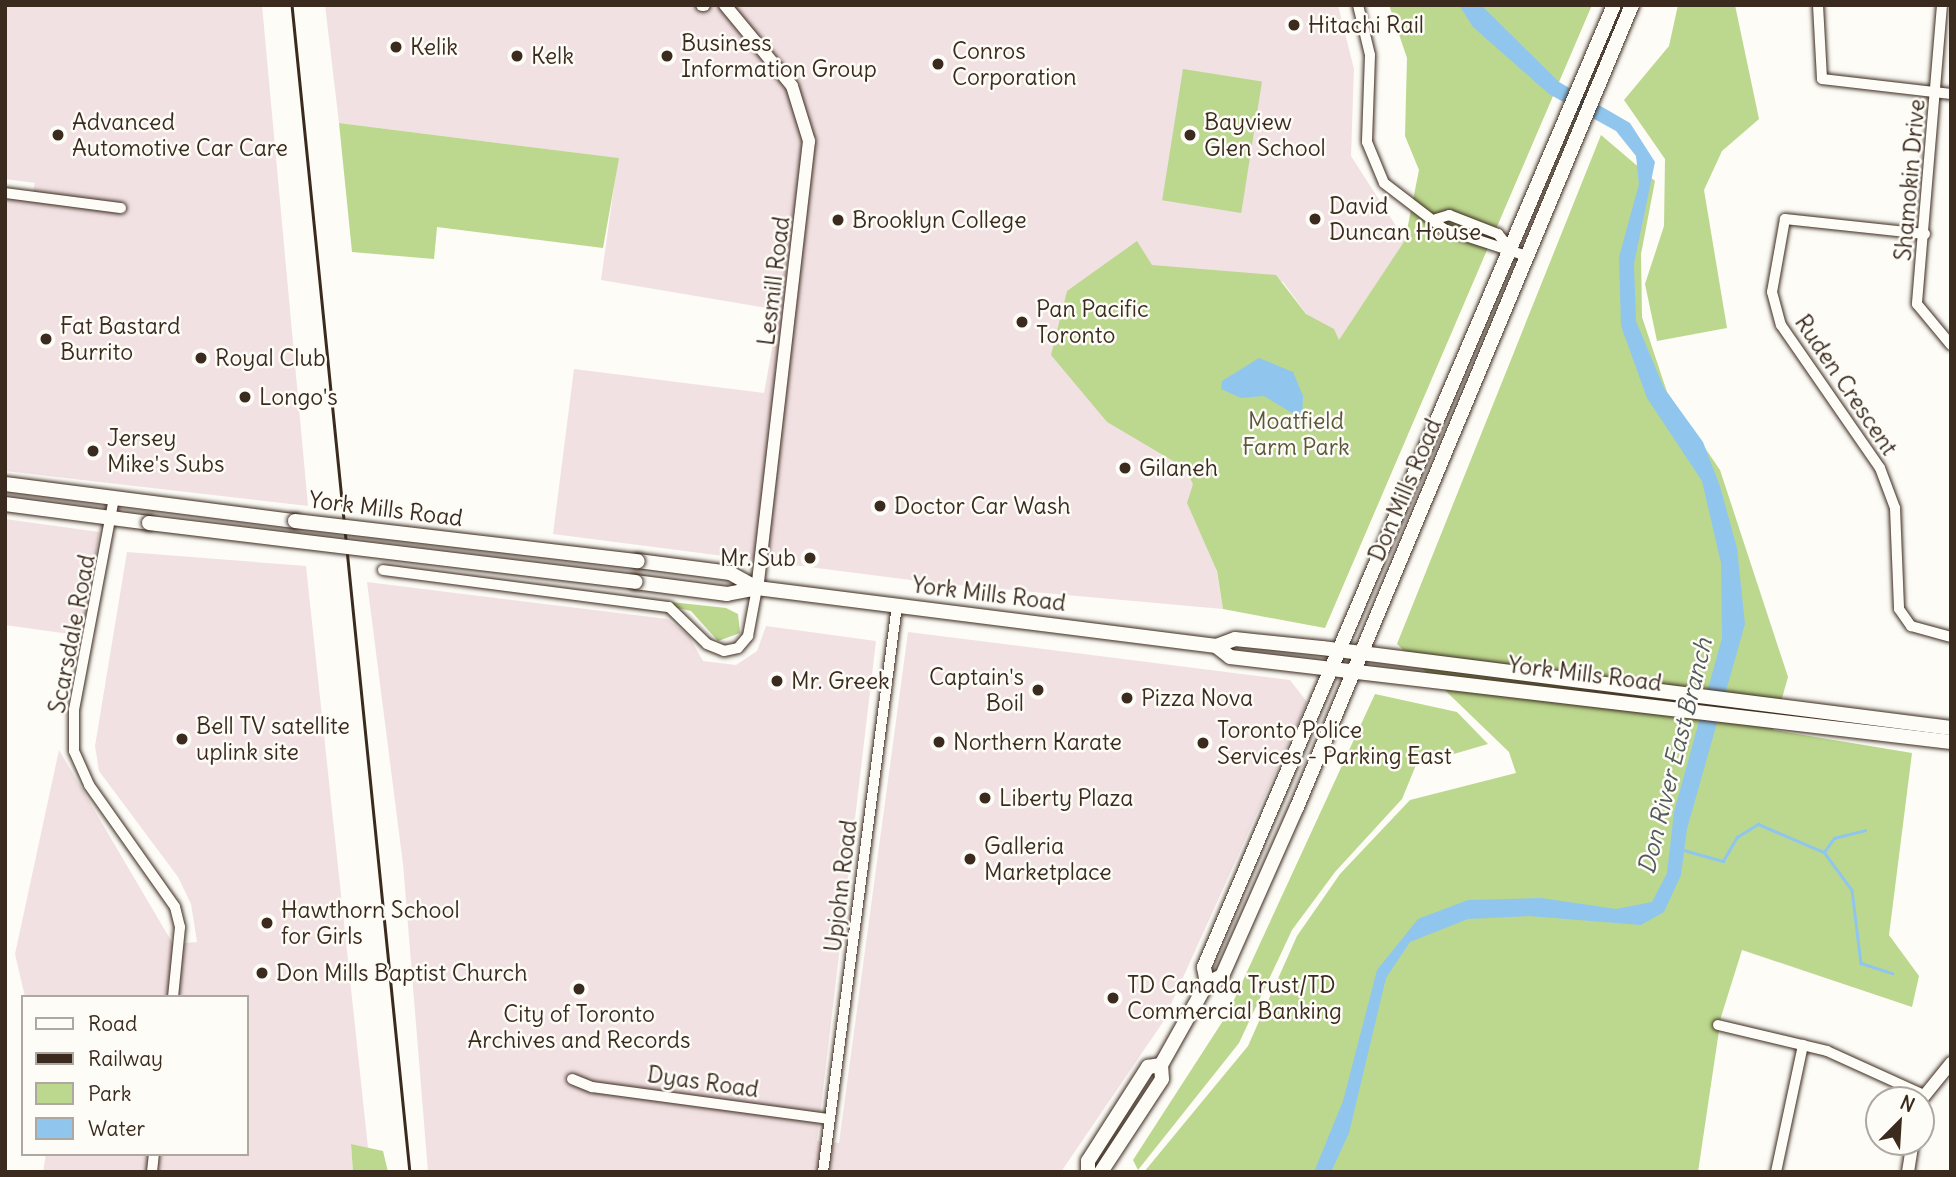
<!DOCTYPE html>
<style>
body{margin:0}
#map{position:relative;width:1956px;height:1177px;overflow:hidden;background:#fdfcf7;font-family:Delius,sans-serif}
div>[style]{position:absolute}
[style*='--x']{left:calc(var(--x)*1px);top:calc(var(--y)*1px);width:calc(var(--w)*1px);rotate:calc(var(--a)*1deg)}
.built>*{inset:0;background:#f2e1e3}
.green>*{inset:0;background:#bcd78e;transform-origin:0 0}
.water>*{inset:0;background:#90c6ee}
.stream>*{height:2.5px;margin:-1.25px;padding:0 1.25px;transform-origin:1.25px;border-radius:1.25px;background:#90c6ee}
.roads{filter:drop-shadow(0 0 2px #3b2a1e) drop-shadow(0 0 2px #3b2a1e)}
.minor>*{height:10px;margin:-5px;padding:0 5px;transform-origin:5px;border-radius:5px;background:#fdfcf7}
.tertiary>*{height:12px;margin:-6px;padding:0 6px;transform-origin:6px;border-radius:6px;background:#fdfcf7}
.secondary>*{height:14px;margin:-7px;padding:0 7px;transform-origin:7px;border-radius:7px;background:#fdfcf7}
.rail>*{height:2.5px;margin:-1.25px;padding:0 1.25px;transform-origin:1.25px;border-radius:1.25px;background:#3b2a1e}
.bridges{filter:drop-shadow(0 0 2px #3b2a1e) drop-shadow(0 0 2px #3b2a1e)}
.secondary-bridge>*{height:14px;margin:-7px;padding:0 7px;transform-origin:7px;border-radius:7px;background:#fdfcf7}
.dots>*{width:19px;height:19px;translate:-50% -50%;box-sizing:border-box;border:4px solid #fdfcf7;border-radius:50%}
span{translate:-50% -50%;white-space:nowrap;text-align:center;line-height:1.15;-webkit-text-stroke:5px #fdfcf7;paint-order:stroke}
.poi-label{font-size:23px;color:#3b2a1e}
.left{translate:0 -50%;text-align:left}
.right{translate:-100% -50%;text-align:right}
.street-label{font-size:23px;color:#3b2a1e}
.park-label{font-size:23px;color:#5b553a}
.water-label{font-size:24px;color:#54595c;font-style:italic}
.frame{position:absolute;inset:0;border:7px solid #3b2a1e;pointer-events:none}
.legend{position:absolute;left:21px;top:995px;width:228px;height:161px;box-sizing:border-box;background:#fdfcf7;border:2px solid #afa8a0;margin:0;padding:9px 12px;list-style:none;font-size:21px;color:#3b2a1e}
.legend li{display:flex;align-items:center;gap:14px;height:35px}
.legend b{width:35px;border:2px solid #afa8a0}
.north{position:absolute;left:1865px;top:1086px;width:70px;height:70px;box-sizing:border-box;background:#fdfcf7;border:2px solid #afa8a0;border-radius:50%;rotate:24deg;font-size:19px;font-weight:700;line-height:28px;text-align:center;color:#3b2a1e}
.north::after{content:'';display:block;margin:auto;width:24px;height:32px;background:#3b2a1e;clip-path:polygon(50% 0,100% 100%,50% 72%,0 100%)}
</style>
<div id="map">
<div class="built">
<i style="clip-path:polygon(5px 5px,262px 5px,308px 506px,5px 471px,5px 198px,31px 201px,35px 183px,5px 179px)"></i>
<i style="clip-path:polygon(325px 5px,1338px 5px,1354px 69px,1351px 156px,1405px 240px,1339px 341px,1313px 323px,1283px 282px,1209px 270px,1200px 470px,1223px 609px,934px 583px,553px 534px,574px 369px,764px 393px,779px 310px,601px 280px,618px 158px,339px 123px)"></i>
<i style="clip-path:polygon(5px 519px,99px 532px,84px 636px,5px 625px)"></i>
<i style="clip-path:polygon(127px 552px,306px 566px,368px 1148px,351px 1144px,353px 1172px,43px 1172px,46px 1154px,247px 1154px,247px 997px,25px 997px,15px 954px,59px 750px,173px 944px,197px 942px,191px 904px,178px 877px,99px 771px,95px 746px)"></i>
<i style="clip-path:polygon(367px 582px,667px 619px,689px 636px,703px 661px,736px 665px,757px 651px,766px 626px,876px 641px,817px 1141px,839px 1143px,908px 632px,1290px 680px,1307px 702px,1163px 1022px,1061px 1172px,428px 1172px,403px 864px)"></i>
</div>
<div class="green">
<i style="clip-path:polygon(1389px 5px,1592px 5px,1325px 628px,1223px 609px,1217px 571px,1187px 503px,1193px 484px,1185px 468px,1107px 422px,1051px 355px,1067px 291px,1137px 241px,1152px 265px,1276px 275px,1306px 314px,1334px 329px,1339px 340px,1405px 240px,1419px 170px,1405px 136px,1407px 58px)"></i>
<i style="clip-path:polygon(1678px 5px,1735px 5px,1759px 119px,1722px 151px,1704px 190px,1727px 328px,1657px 341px,1645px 284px,1664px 226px,1665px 159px,1624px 100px,1669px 46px)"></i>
<i style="left:1183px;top:69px;width:80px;height:133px;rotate:9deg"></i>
<i style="clip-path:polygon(339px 123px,619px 158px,603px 248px,437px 227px,434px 259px,352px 252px)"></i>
<i style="clip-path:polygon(1601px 135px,1655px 181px,1641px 254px,1642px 317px,1667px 392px,1720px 470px,1788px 677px,1773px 730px,1912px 753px,1889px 935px,1919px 976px,1912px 1007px,1742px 950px,1721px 1017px,1698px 1172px,1144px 1172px,1248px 1046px,1297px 936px,1340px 874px,1410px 800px,1516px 773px,1509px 752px,1397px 644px)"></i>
<i style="clip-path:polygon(634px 598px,726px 608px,738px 614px,740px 633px,718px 641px,691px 611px)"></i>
<i style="clip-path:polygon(1375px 694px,1457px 712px,1488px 744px,1416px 765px,1402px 799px,1335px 872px,1292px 930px,1239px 1043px,1138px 1170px,1133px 1160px,1228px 1013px)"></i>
<i style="clip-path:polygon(351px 1144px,383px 1151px,388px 1172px,353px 1172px)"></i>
</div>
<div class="water">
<i style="clip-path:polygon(1459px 5px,1481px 5px,1559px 82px,1630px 123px,1655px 162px,1634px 264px,1636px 321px,1664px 388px,1703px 442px,1720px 486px,1737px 548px,1745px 624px,1687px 829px,1681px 875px,1664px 912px,1641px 925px,1529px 916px,1468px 919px,1410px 942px,1386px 978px,1349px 1133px,1331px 1172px,1314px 1172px,1343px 1101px,1377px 970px,1418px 919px,1468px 900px,1541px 898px,1616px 909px,1652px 902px,1667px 873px,1674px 812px,1722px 638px,1721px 563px,1702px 481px,1647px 398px,1621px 326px,1619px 257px,1639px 184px,1636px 156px,1616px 131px,1549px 94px,1473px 27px)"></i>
<i style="clip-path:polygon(1259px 358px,1293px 372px,1303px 396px,1302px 419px,1264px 396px,1241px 398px,1221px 389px,1222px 381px)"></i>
</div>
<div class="stream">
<i style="--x:1680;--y:849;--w:45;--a:15.6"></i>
<i style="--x:1723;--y:861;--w:28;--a:-60"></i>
<i style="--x:1737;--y:837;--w:25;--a:-32"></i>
<i style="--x:1758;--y:824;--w:72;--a:23"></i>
<i style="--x:1824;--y:852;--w:47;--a:53.6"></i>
<i style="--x:1852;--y:890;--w:74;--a:83"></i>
<i style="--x:1861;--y:963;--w:33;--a:18"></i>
<i style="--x:1824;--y:852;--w:17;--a:-54"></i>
<i style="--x:1834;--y:838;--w:32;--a:-14"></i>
</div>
<div class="roads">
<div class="minor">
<i style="--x:1358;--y:5;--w:51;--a:76.5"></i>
<i style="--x:1370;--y:55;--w:87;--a:92"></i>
<i style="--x:1367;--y:142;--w:44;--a:67.5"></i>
<i style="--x:1384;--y:183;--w:76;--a:37.5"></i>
<i style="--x:1444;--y:229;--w:87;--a:18"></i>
<i style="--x:1818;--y:5;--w:74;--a:86.9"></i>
<i style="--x:1822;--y:79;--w:130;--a:6.6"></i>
<i style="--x:1942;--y:5;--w:300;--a:94.8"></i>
<i style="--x:1917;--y:304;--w:53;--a:50.3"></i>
<i style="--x:5;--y:193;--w:117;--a:7.4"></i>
<i style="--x:1436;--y:219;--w:14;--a:-17"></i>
<i style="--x:1449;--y:215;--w:53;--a:21.2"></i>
<i style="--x:1498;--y:234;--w:19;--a:51"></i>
<i style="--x:1925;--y:234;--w:141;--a:-173.9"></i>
<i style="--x:1785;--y:219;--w:74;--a:100.1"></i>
<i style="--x:1772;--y:292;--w:34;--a:75"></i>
<i style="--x:1781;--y:325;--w:174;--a:55.3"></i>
<i style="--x:1880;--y:468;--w:43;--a:69.4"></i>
<i style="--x:1895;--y:508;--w:101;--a:87.7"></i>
<i style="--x:1899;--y:609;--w:21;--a:55"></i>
<i style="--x:1911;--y:626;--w:41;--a:15.4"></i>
<i style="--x:114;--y:498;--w:216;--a:100.7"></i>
<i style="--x:74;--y:710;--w:41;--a:90"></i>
<i style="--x:74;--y:751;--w:37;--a:66"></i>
<i style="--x:89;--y:785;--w:149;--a:54.8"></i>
<i style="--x:175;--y:907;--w:21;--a:76"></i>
<i style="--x:180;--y:927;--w:70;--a:95.7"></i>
<i style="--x:383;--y:570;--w:288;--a:7.4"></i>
<i style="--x:669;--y:607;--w:53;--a:44.2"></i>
<i style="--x:707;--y:644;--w:18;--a:22"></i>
<i style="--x:724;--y:651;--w:14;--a:-12"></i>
<i style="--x:738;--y:648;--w:16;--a:-50"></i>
<i style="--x:748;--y:636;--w:49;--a:-79.4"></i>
<i style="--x:1718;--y:1025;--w:112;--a:13.4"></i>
<i style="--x:1827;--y:1051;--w:104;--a:24.4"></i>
<i style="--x:572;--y:1079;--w:22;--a:22"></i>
<i style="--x:592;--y:1087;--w:240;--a:7.7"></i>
<i style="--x:152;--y:1172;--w:18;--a:-84"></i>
<i style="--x:823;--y:1172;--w:572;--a:-82.56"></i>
<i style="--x:1776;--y:1172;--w:130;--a:-78"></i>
</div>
<div class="tertiary">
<i style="--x:702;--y:5;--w:2;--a:0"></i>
<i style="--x:725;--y:5;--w:105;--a:50.4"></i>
<i style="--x:792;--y:86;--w:58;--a:72.8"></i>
<i style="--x:809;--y:141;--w:450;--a:96.6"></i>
<i style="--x:1921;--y:1100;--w:48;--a:-51"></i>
<i style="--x:1908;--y:1172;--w:30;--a:-81"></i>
</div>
<div class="secondary">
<i style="--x:5;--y:484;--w:292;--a:7.3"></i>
<i style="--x:5;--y:504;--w:145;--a:7.5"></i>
<i style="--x:638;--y:561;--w:93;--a:7.4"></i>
<i style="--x:730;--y:573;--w:31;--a:29"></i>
<i style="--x:635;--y:582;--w:93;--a:7.4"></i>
<i style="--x:727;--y:594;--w:31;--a:-11"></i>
<i style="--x:757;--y:588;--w:463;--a:7.2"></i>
<i style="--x:1216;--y:646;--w:20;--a:-20"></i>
<i style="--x:1235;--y:639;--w:87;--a:5.9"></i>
<i style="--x:1322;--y:648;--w:634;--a:7.25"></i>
<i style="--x:1216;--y:646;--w:18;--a:38"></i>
<i style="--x:1230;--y:657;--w:726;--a:6.72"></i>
<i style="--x:1207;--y:983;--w:17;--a:-25"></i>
<i style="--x:1222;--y:976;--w:185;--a:-66.1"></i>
<i style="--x:1297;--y:807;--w:869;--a:-67.33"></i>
<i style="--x:1088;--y:1172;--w:11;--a:-90"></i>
<i style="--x:1088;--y:1161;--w:112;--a:-57.4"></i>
<i style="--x:1148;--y:1067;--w:13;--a:-9"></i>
<i style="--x:1101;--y:1172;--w:111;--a:-56.7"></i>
<i style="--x:1162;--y:1079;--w:14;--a:-94"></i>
<i style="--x:1161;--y:1065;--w:94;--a:-60.7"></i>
<i style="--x:1207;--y:983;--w:16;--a:-101"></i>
<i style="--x:1204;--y:967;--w:1046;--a:-66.92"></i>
</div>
</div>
<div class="rail">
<i style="--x:292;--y:5;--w:1173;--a:84.23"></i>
</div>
<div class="bridges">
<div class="secondary-bridge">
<i style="--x:295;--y:521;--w:345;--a:6.7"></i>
<i style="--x:149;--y:523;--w:490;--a:6.9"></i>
</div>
</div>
<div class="dots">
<i style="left:1294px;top:25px;background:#3b2a1e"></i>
<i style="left:396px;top:47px;background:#3b2a1e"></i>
<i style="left:517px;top:56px;background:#3b2a1e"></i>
<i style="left:667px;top:56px;background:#3b2a1e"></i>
<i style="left:938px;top:64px;background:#3b2a1e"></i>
<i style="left:58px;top:135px;background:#3b2a1e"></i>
<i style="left:1190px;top:135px;background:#3b2a1e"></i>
<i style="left:1315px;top:219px;background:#3b2a1e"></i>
<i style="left:838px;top:220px;background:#3b2a1e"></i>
<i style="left:1022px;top:322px;background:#3b2a1e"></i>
<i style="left:46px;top:339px;background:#3b2a1e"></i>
<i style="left:201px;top:358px;background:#3b2a1e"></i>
<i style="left:245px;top:397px;background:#3b2a1e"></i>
<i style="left:93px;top:451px;background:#3b2a1e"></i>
<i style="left:1125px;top:468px;background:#3b2a1e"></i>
<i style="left:880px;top:506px;background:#3b2a1e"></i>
<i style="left:810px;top:558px;background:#3b2a1e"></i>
<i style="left:777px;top:681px;background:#3b2a1e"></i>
<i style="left:1038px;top:690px;background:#3b2a1e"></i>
<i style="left:1127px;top:698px;background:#3b2a1e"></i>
<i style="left:182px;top:739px;background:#3b2a1e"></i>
<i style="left:939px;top:742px;background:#3b2a1e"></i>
<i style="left:1203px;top:743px;background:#3b2a1e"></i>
<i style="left:985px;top:798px;background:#3b2a1e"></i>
<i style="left:970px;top:859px;background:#3b2a1e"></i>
<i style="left:267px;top:923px;background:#3b2a1e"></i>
<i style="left:262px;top:973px;background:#3b2a1e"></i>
<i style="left:579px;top:989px;background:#3b2a1e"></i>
<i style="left:1113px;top:998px;background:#3b2a1e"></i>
</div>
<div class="poi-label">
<span class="left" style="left:1308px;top:25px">Hitachi Rail</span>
<span class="left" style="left:681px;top:56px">Business<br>Information Group</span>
<span class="left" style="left:410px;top:47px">Kelik</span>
<span class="left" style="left:952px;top:64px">Conros<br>Corporation</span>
<span class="left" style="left:531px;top:56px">Kelk</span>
<span class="left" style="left:72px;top:135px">Advanced<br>Automotive Car Care</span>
<span class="left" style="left:1204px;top:135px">Bayview<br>Glen School</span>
<span class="left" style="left:1329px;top:219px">David<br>Duncan House</span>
<span class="left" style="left:852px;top:220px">Brooklyn College</span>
<span class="left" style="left:1036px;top:322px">Pan Pacific<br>Toronto</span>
<span class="left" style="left:60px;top:339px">Fat Bastard<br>Burrito</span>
<span class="left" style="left:215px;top:358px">Royal Club</span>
<span class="left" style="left:259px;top:397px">Longo's</span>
<span class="left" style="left:107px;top:451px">Jersey<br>Mike's Subs</span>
<span class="left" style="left:1139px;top:468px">Gilaneh</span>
<span class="left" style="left:894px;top:506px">Doctor Car Wash</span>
<span class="right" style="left:796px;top:558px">Mr. Sub</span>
<span class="right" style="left:1024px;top:690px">Captain's<br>Boil</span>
<span class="left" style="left:791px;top:681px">Mr. Greek</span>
<span class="left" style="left:1141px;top:698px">Pizza Nova</span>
<span class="left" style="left:196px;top:739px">Bell TV satellite<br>uplink site</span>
<span class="left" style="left:1217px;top:743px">Toronto Police<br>Services - Parking East</span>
<span class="left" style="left:953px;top:742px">Northern Karate</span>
<span class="left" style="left:999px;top:798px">Liberty Plaza</span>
<span class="left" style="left:984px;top:859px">Galleria<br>Marketplace</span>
<span class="left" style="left:281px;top:923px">Hawthorn School<br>for Girls</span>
<span class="left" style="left:276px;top:973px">Don Mills Baptist Church</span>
<span class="left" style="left:1127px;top:998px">TD Canada Trust/TD<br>Commercial Banking</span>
<span style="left:579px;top:1027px">City of Toronto<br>Archives and Records</span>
</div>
<div class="street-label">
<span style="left:1910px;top:180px;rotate:-85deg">Shamokin Drive</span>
<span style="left:774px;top:281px;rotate:-83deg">Lesmill Road</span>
<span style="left:1846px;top:385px;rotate:56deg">Ruden Crescent</span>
<span style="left:1405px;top:490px;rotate:-67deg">Don Mills Road</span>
<span style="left:386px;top:509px;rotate:7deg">York Mills Road</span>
<span style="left:989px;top:594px;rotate:7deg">York Mills Road</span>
<span style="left:72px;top:634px;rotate:-79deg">Scarsdale Road</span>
<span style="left:1585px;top:674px;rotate:7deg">York Mills Road</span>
<span style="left:841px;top:886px;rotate:-83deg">Upjohn Road</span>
<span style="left:703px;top:1082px;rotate:8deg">Dyas Road</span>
</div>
<div class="park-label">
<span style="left:1296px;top:434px">Moatfield<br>Farm Park</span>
</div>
<div class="water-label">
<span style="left:1675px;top:756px;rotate:-76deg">Don River East Branch</span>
</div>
<div class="frame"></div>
<ul class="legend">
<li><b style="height:9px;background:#fdfcf7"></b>Road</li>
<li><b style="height:9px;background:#3b2a1e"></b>Railway</li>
<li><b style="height:19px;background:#bcd78e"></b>Park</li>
<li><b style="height:19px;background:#90c6ee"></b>Water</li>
</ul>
<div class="north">N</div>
</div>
